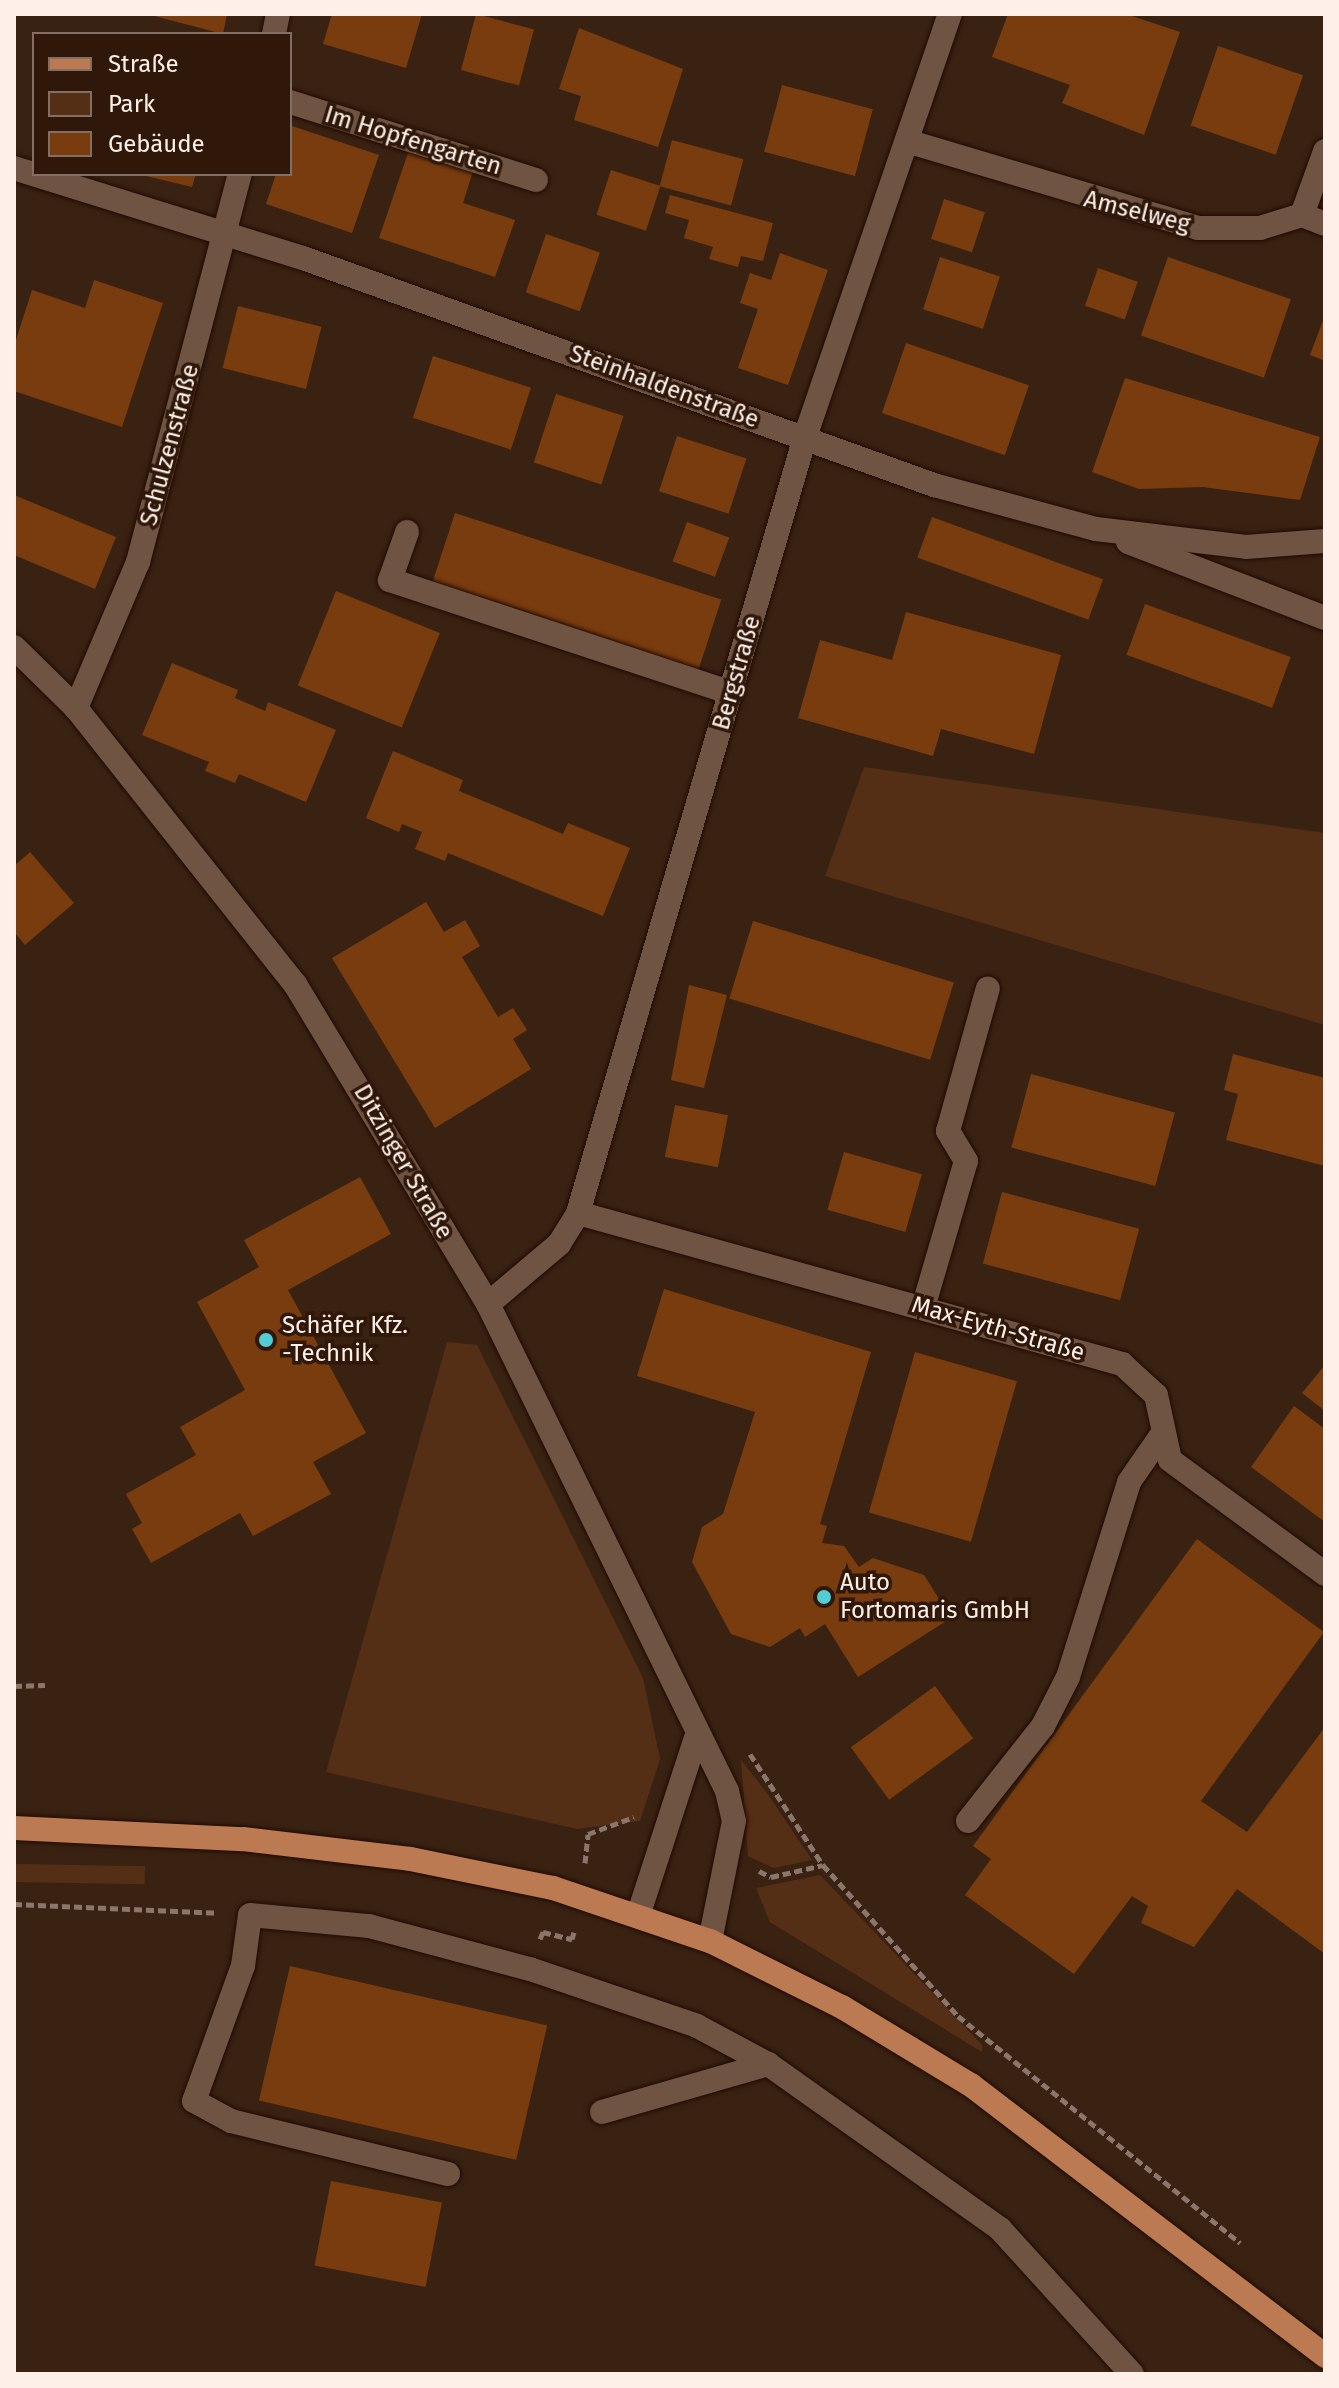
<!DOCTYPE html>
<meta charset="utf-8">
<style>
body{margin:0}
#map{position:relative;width:1339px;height:2388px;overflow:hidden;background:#3a2213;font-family:"Fira Sans",sans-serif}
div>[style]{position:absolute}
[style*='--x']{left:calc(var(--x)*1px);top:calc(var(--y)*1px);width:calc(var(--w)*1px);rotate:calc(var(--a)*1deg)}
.green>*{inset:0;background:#542f16;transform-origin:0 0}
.building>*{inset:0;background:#783c0e;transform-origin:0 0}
.path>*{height:5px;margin-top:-2.5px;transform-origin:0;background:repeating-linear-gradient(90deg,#8a766a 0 8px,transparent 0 12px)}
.roads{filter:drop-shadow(0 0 2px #200a00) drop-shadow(0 0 2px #200a00)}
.minor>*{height:24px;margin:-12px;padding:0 12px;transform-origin:12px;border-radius:12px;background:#6f5443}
.major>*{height:24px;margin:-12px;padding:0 12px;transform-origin:12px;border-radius:12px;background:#bb7a51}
.dots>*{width:22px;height:22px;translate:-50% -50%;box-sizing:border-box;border:4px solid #2f1809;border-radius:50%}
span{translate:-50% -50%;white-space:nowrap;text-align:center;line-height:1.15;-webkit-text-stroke:7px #2f1809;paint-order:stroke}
.street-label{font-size:24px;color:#fef0e9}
.poi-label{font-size:24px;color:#fef0e9}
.left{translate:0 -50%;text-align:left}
.frame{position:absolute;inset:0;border:16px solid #fef0e9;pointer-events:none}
.legend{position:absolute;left:32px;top:32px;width:260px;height:144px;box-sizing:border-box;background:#2f1809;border:2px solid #826e63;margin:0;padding:10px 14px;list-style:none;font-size:24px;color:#fef0e9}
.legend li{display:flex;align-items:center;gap:16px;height:40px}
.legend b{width:40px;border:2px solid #826e63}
</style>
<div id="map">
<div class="green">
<i style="clip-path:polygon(864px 767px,1325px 833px,1325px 1025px,825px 876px)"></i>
<i style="clip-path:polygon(447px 1342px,477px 1345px,643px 1678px,660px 1759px,640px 1821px,577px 1829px,326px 1772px)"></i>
<i style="clip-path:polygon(741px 1760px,767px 1793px,812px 1860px,774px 1868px,748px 1856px)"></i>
<i style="left:14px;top:1864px;width:131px;height:18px;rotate:1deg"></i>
<i style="clip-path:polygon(820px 1875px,982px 2045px,982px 2052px,770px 1922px,756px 1888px)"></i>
</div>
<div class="building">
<i style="clip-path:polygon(147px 14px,227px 14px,223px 34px)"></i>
<i style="clip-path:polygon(332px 14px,422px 14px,406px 68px,323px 44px)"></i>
<i style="left:476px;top:14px;width:60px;height:58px;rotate:15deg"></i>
<i style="clip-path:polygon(1008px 14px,1126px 14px,1180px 32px,1144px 135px,1062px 103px,1070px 85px,992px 57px)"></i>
<i style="clip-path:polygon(579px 28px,683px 69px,658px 147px,574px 120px,581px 96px,559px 89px)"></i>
<i style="left:1218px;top:46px;width:90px;height:84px;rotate:19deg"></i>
<i style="left:782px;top:85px;width:94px;height:69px;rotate:15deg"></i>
<i style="clip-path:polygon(292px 126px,379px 155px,352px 233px,266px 204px,276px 174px,290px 174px)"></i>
<i style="left:672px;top:140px;width:74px;height:48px;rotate:15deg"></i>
<i style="clip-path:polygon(409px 150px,473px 171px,463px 203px,515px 220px,495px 277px,379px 238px)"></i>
<i style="left:611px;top:170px;width:52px;height:47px;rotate:18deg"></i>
<i style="clip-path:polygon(138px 174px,196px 174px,192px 187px)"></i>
<i style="clip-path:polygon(670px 195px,773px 223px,763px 261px,741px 256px,738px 267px,709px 259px,713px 247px,684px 238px,689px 220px,665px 213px)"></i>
<i style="left:944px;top:199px;width:43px;height:42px;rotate:18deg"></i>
<i style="left:546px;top:234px;width:57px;height:62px;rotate:19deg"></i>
<i style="clip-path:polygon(780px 253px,828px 270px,788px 385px,738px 368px,758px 309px,740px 303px,750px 273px,771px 280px)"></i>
<i style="left:940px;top:257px;width:63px;height:55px;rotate:18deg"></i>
<i style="left:1168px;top:257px;width:130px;height:83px;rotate:19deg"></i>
<i style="left:1098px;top:268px;width:42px;height:40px;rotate:19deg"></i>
<i style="clip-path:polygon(94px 280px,163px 303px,122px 427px,14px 391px,14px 346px,32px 290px,85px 308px)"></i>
<i style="left:238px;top:306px;width:86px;height:64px;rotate:14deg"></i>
<i style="clip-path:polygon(1325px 315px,1325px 361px,1310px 355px)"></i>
<i style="left:906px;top:343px;width:130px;height:74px;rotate:19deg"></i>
<i style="left:433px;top:356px;width:103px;height:65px;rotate:18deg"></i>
<i style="clip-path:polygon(1125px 378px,1320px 437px,1300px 500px,1203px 487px,1139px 489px,1092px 472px)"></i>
<i style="left:556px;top:394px;width:71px;height:72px;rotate:18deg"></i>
<i style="left:677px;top:436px;width:73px;height:58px;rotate:18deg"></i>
<i style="clip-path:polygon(14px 495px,116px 537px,95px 589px,14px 555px)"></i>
<i style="left:455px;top:513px;width:280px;height:75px;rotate:18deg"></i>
<i style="left:932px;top:517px;width:182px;height:43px;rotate:20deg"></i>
<i style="left:687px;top:522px;width:45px;height:42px;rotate:20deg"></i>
<i style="left:336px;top:591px;width:112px;height:102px;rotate:22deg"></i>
<i style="left:1145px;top:604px;width:155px;height:54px;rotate:20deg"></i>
<i style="clip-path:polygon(906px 612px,1061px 655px,1034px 754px,941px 729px,933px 756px,798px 718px,820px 640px,892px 660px)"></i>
<i style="clip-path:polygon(172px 663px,238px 690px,235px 698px,265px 711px,268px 702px,336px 730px,306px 802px,239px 774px,235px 783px,205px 771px,209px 762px,142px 735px)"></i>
<i style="clip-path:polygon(393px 751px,463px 780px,459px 791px,563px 834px,568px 823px,630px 848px,603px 916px,448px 853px,445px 861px,415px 849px,422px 832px,402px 824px,399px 832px,366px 818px)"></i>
<i style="clip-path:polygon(30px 852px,74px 903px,25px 945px,14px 932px,14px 866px)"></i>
<i style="clip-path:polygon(426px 902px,444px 932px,465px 920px,480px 946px,462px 957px,498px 1017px,513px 1008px,527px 1030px,513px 1039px,531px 1069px,435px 1128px,332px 958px)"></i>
<i style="left:753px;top:921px;width:210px;height:81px;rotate:17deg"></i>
<i style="clip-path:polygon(689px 985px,727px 995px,704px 1088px,671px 1080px)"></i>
<i style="clip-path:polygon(1233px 1054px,1325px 1078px,1325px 1166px,1226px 1140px,1238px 1094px,1224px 1090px)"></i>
<i style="left:1031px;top:1074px;width:149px;height:76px;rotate:15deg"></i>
<i style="left:675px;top:1105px;width:54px;height:53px;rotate:11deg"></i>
<i style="left:844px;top:1152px;width:81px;height:60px;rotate:16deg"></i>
<i style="clip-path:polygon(360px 1177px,391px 1234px,288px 1290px,366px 1433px,313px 1462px,331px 1494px,253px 1536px,240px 1513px,151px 1563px,132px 1529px,142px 1523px,126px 1494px,196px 1455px,180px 1427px,245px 1390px,197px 1302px,259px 1267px,244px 1240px)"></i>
<i style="left:1002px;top:1192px;width:142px;height:74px;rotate:15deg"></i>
<i style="clip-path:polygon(664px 1289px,871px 1352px,820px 1524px,827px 1526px,822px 1543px,844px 1546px,859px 1567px,873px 1558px,924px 1575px,951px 1618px,858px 1677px,825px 1624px,805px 1637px,800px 1628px,770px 1647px,731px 1634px,692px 1562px,702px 1527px,723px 1514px,755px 1412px,637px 1376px)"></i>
<i style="left:915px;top:1352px;width:106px;height:167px;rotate:16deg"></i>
<i style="clip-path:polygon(1325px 1365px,1325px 1411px,1302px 1393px)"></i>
<i style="clip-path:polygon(1294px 1406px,1325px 1429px,1325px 1522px,1251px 1467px)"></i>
<i style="clip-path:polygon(1197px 1539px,1324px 1632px,1201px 1801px,1247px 1832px,1325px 1727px,1325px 1954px,1237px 1889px,1194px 1947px,1141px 1923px,1148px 1906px,1132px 1896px,1074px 1974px,965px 1895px,991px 1859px,973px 1846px)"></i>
<i style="left:935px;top:1686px;width:65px;height:104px;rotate:54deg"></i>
<i style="left:290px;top:1966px;width:264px;height:138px;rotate:13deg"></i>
<i style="left:331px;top:2181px;width:113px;height:86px;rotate:11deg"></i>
</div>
<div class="path">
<i style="--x:14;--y:1686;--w:31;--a:-2"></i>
<i style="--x:750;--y:1754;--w:133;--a:56.7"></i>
<i style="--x:823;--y:1865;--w:203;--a:48.2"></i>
<i style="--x:958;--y:2016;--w:362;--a:38.8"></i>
<i style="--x:585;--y:1863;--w:29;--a:-84"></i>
<i style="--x:588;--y:1834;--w:49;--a:-20.3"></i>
<i style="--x:759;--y:1871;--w:13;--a:27"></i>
<i style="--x:771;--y:1877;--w:53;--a:-13"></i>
<i style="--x:14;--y:1904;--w:203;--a:2.5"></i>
<i style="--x:540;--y:1939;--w:8;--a:-67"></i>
<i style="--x:543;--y:1932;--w:30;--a:14"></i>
<i style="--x:572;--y:1939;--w:7;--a:-74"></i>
</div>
<div class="roads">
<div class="minor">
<i style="--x:274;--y:34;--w:20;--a:-79"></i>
<i style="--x:290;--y:102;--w:258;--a:17.6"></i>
<i style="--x:910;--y:142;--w:301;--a:16.6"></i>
<i style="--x:1198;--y:228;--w:62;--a:0"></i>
<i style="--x:1260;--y:228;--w:44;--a:-17.2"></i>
<i style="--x:1302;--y:215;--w:68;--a:-70.2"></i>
<i style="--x:14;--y:168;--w:303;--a:17.3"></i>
<i style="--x:303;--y:258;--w:671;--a:19.79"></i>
<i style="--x:934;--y:485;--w:168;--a:15.2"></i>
<i style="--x:1096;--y:529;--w:151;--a:6.8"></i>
<i style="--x:1246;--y:547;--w:79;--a:-4.3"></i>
<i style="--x:1302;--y:215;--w:25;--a:21"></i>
<i style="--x:407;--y:532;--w:51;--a:109.5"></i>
<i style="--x:390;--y:580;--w:359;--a:18.3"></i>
<i style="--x:1128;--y:542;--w:211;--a:21.1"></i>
<i style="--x:14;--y:647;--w:87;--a:44.5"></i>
<i style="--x:76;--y:708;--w:352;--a:51.6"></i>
<i style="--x:295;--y:984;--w:374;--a:58.9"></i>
<i style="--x:488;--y:1304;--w:542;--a:63.86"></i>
<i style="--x:727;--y:1791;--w:31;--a:77"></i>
<i style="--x:734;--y:1821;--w:122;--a:101.3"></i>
<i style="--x:76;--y:708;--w:159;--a:-67"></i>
<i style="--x:138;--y:562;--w:401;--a:-75.3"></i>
<i style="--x:578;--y:1213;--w:565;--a:15.51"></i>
<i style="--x:1122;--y:1364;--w:46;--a:42.4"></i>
<i style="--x:1156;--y:1395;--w:66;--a:77.8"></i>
<i style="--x:1170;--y:1460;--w:192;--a:36.3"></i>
<i style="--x:488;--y:1304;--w:93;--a:-40.2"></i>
<i style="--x:559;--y:1244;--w:36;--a:-58"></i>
<i style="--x:578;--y:1213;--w:809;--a:-73.69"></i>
<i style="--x:805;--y:437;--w:447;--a:-71.1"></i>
<i style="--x:923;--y:1308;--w:153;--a:-73.7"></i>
<i style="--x:966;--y:1161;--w:35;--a:-121"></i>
<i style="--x:948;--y:1131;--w:148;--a:-74.4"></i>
<i style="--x:968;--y:1821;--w:121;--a:-51.7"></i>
<i style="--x:1043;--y:1726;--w:55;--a:-63"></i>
<i style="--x:1068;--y:1677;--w:204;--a:-72.6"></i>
<i style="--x:1129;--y:1482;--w:55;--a:-55.4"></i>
<i style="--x:638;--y:1916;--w:187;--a:-72"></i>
<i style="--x:602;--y:2112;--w:173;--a:-16.1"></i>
<i style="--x:448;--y:2174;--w:223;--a:-166.3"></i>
<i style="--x:231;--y:2121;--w:42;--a:-151.6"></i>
<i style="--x:194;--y:2101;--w:144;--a:-70.1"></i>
<i style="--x:243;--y:1966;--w:51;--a:-82.2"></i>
<i style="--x:250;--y:1915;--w:120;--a:5.3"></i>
<i style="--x:369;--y:1926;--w:167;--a:15"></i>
<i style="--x:530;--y:1969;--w:176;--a:18.8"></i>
<i style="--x:697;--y:2026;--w:81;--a:28.2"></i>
<i style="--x:768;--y:2064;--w:285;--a:35.4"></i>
<i style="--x:1000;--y:2229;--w:196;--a:47.7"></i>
</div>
<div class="major">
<i style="--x:14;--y:1828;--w:229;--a:2.8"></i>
<i style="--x:243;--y:1839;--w:168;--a:6.8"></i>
<i style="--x:410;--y:1859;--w:146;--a:11.5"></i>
<i style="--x:553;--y:1888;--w:166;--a:18.7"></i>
<i style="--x:710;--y:1941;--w:148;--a:26.6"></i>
<i style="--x:842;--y:2007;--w:151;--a:31.2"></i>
<i style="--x:971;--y:2085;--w:446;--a:37.4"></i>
</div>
</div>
<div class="dots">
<i style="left:266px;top:1340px;background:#52ccd5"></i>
<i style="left:824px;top:1597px;background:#52ccd5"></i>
</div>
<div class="street-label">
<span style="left:413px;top:141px;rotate:17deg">Im Hopfengarten</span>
<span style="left:1137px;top:212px;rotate:14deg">Amselweg</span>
<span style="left:664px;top:387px;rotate:20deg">Steinhaldenstraße</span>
<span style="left:170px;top:445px;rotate:-75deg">Schulzenstraße</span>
<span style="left:737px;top:673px;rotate:-74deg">Bergstraße</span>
<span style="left:403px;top:1162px;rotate:60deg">Ditzinger Straße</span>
<span style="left:998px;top:1329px;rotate:16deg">Max-Eyth-Straße</span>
</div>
<div class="poi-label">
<span class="left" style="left:282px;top:1340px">Schäfer Kfz.<br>-Technik</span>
<span class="left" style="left:840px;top:1597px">Auto<br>Fortomaris GmbH</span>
</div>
<div class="frame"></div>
<ul class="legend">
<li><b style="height:10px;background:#bb7a51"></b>Straße</li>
<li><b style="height:22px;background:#542f16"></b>Park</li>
<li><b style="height:22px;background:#783c0e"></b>Gebäude</li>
</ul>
</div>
